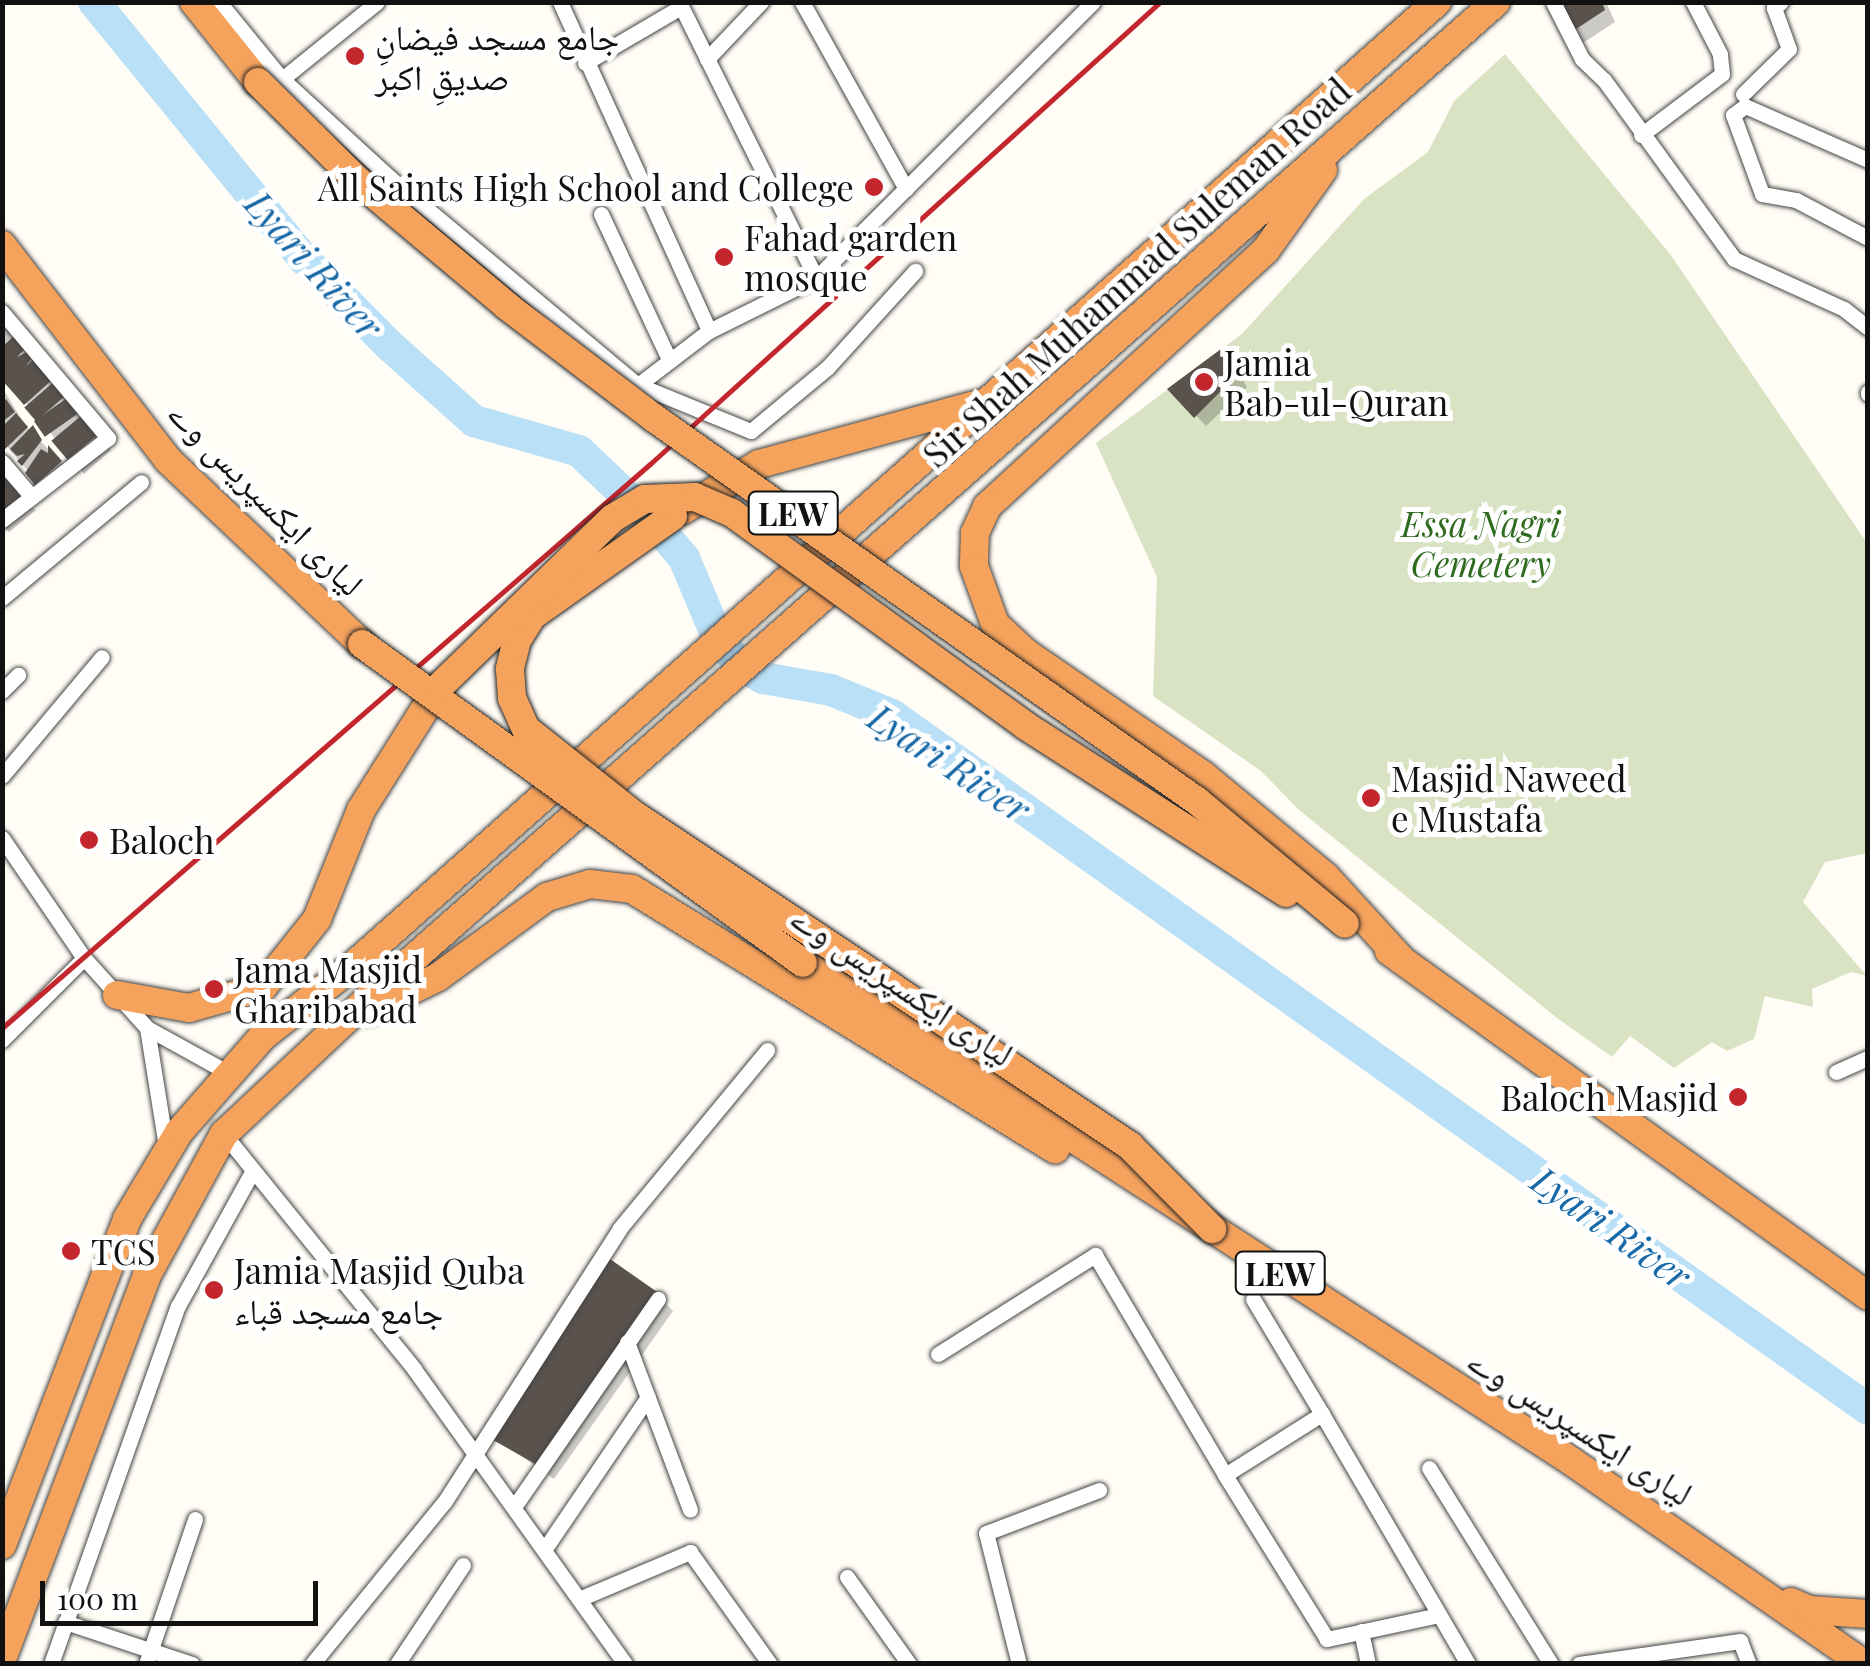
<!DOCTYPE html>
<meta charset="utf-8">
<style>
body{margin:0}
#map{position:relative;width:1870px;height:1666px;overflow:hidden;background:#fffdf5;font-family:"Playfair Display","Noto Naskh Arabic",serif}
div>[style]{position:absolute}
[style*='--x']{left:calc(var(--x)*1px);top:calc(var(--y)*1px);width:calc(var(--w)*1px);rotate:calc(var(--a)*1deg)}
.cemetery>*{inset:0;background:#d9e3c4}
.shadow>*{inset:0;background:#0003}
.river>*{height:32px;margin:-16px;padding:0 16px;transform-origin:16px;border-radius:16px;background:#b9e0f7}
.building>*{inset:0;background:#5a524d;transform-origin:0 0}
.roads{filter:drop-shadow(0 0 2px #444) drop-shadow(0 0 2px #444)}
.street>*{height:15px;margin:-7.5px;padding:0 7.5px;transform-origin:7.5px;border-radius:7.5px;background:#fff}
.highway>*{height:28px;margin:-14px;padding:0 14px;transform-origin:14px;border-radius:14px;background:#f5a25d}
.rail>*{height:5px;margin:-2.5px;padding:0 2.5px;transform-origin:2.5px;border-radius:2.5px;background:#c4262e}
.bridges{filter:drop-shadow(0 0 2px #222) drop-shadow(0 0 2px #222)}
.highway-bridge>*{height:28px;margin:-14px;padding:0 14px;transform-origin:14px;border-radius:14px;background:#f5a25d}
.dots>*{width:28px;height:28px;translate:-50% -50%;box-sizing:border-box;border:5px solid #fff;border-radius:50%}
span{translate:-50% -50%;white-space:nowrap;text-align:center;line-height:1.15;-webkit-text-stroke:10px #fff;paint-order:stroke}
.shield-label span{padding:2px 8px;background:#fff;border:2px solid;border-radius:8px;-webkit-text-stroke-width:0}
.shield-label{font-size:32px;color:#111;font-weight:700}
.poi-label{font-size:35px;color:#111}
.left{translate:0 -50%;text-align:left}
.right{translate:-100% -50%;text-align:right}
.street-label{font-size:35px;color:#111}
.park-label{font-size:35px;color:#2f6b1f;font-style:italic}
.water-label{font-size:38px;color:#1768a6;font-style:italic}
.frame{position:absolute;inset:0;border:5px solid #111;pointer-events:none}
.scale{position:absolute;left:40px;top:1581px;width:278px;height:45px;box-sizing:border-box;border:5px solid #111;border-top:0;padding-left:12px;font-size:30px;line-height:35px;white-space:nowrap;color:#111;-webkit-text-stroke:8px #fff;paint-order:stroke}
</style>
<div id="map">
<div class="cemetery">
<i style="clip-path:polygon(1505px 54px,1670px 254px,1867px 543px,1867px 853px,1825px 862px,1803px 902px,1867px 976px,1851px 972px,1812px 989px,1813px 1007px,1765px 996px,1754px 1039px,1727px 1051px,1712px 1042px,1674px 1068px,1630px 1036px,1612px 1057px,1557px 1018px,1299px 810px,1261px 771px,1153px 696px,1157px 577px,1096px 443px,1242px 334px,1364px 199px,1428px 152px,1454px 101px)"></i>
</div>
<div class="shadow">
<i style="clip-path:polygon(1564px 2px,1606px 2px,1615px 22px,1583px 43px,1572px 32px)"></i>
<i style="clip-path:polygon(2px 322px,111px 450px,84px 474px,17px 392px,3px 383px)"></i>
<i style="clip-path:polygon(1225px 349px,1247px 387px,1206px 426px,1171px 389px)"></i>
<i style="clip-path:polygon(2px 387px,25px 425px,71px 473px,48px 494px,3px 442px)"></i>
<i style="clip-path:polygon(2px 484px,36px 510px,9px 532px,2px 526px)"></i>
<i style="clip-path:polygon(658px 1296px,673px 1311px,554px 1479px,497px 1439px)"></i>
</div>
<div class="river">
<i style="--x:94;--y:2;--w:329;--a:50.8"></i>
<i style="--x:302;--y:257;--w:124;--a:45.3"></i>
<i style="--x:389;--y:345;--w:114;--a:41.8"></i>
<i style="--x:474;--y:421;--w:109;--a:15.9"></i>
<i style="--x:579;--y:451;--w:99;--a:43.4"></i>
<i style="--x:651;--y:519;--w:51;--a:49.8"></i>
<i style="--x:684;--y:558;--w:82;--a:67.2"></i>
<i style="--x:716;--y:634;--w:35;--a:53"></i>
<i style="--x:737;--y:662;--w:31;--a:32"></i>
<i style="--x:763;--y:678;--w:69;--a:10"></i>
<i style="--x:831;--y:690;--w:66;--a:22.3"></i>
<i style="--x:892;--y:715;--w:1198;--a:35.42"></i>
</div>
<div class="building">
<i style="clip-path:polygon(1560px 2px,1602px 2px,1605px 10px,1570px 33px)"></i>
<i style="clip-path:polygon(14px 336px,25px 349px,17px 357px,27px 352px,33px 357px,26px 366px,37px 356px,52px 380px,24px 405px,2px 380px,2px 347px)"></i>
<i style="clip-path:polygon(1225px 346px,1237px 375px,1194px 418px,1167px 389px)"></i>
<i style="left:56px;top:380px;width:18px;height:42px;rotate:49deg"></i>
<i style="left:70px;top:396px;width:19px;height:44px;rotate:55deg"></i>
<i style="clip-path:polygon(6px 399px,15px 412px,2px 422px,2px 402px)"></i>
<i style="clip-path:polygon(16px 413px,28px 427px,4px 450px,2px 427px)"></i>
<i style="left:82px;top:415px;width:25px;height:40px;rotate:50deg"></i>
<i style="clip-path:polygon(33px 425px,42px 440px,22px 466px,17px 461px,25px 454px,17px 456px,10px 449px)"></i>
<i style="clip-path:polygon(48px 445px,62px 461px,35px 485px,25px 473px,41px 449px,48px 453px)"></i>
<i style="clip-path:polygon(9px 476px,23px 494px,2px 511px,2px 481px)"></i>
<i style="clip-path:polygon(610px 1259px,660px 1294px,539px 1466px,493px 1440px)"></i>
</div>
<div class="roads">
<div class="street">
<i style="--x:219;--y:2;--w:99;--a:50.7"></i>
<i style="--x:282;--y:79;--w:147;--a:42.5"></i>
<i style="--x:390;--y:178;--w:323;--a:39.9"></i>
<i style="--x:638;--y:385;--w:122;--a:22.2"></i>
<i style="--x:751;--y:431;--w:100;--a:-39.7"></i>
<i style="--x:828;--y:367;--w:130;--a:-47.8"></i>
<i style="--x:560;--y:2;--w:361;--a:65.6"></i>
<i style="--x:679;--y:2;--w:308;--a:63.6"></i>
<i style="--x:802;--y:2;--w:214;--a:60.9"></i>
<i style="--x:1553;--y:2;--w:64;--a:63"></i>
<i style="--x:1582;--y:59;--w:30;--a:44"></i>
<i style="--x:1604;--y:80;--w:221;--a:54"></i>
<i style="--x:1734;--y:259;--w:121;--a:24.4"></i>
<i style="--x:1844;--y:309;--w:31;--a:38"></i>
<i style="--x:707;--y:59;--w:79;--a:-46.5"></i>
<i style="--x:585;--y:63;--w:111;--a:-30.3"></i>
<i style="--x:282;--y:79;--w:122;--a:-39"></i>
<i style="--x:1743;--y:94;--w:64;--a:-44.4"></i>
<i style="--x:1789;--y:49;--w:44;--a:-110.1"></i>
<i style="--x:1774;--y:8;--w:9;--a:-41"></i>
<i style="--x:1745;--y:106;--w:15;--a:143"></i>
<i style="--x:1733;--y:115;--w:84;--a:69.8"></i>
<i style="--x:1762;--y:194;--w:35;--a:10"></i>
<i style="--x:1796;--y:200;--w:81;--a:27.8"></i>
<i style="--x:1745;--y:106;--w:134;--a:23.7"></i>
<i style="--x:1641;--y:135;--w:101;--a:-37"></i>
<i style="--x:1722;--y:74;--w:20;--a:-96"></i>
<i style="--x:1720;--y:54;--w:59;--a:-117.4"></i>
<i style="--x:601;--y:214;--w:162;--a:64.9"></i>
<i style="--x:2;--y:312;--w:165;--a:49.9"></i>
<i style="--x:108;--y:438;--w:134;--a:142.3"></i>
<i style="--x:638;--y:385;--w:89;--a:-37.3"></i>
<i style="--x:709;--y:331;--w:119;--a:-26.4"></i>
<i style="--x:816;--y:278;--w:391;--a:-44.9"></i>
<i style="--x:1868;--y:392;--w:2;--a:90"></i>
<i style="--x:2;--y:462;--w:46;--a:49.4"></i>
<i style="--x:2;--y:598;--w:181;--a:-39.8"></i>
<i style="--x:2;--y:691;--w:23;--a:-45"></i>
<i style="--x:2;--y:776;--w:155;--a:-50"></i>
<i style="--x:2;--y:838;--w:145;--a:55.7"></i>
<i style="--x:84;--y:958;--w:94;--a:48"></i>
<i style="--x:147;--y:1028;--w:121;--a:80.9"></i>
<i style="--x:147;--y:1028;--w:97;--a:28.9"></i>
<i style="--x:2;--y:1040;--w:116;--a:-45"></i>
<i style="--x:1836;--y:1072;--w:35;--a:-24"></i>
<i style="--x:224;--y:1134;--w:302;--a:51"></i>
<i style="--x:414;--y:1369;--w:363;--a:54.4"></i>
<i style="--x:1253;--y:1299;--w:134;--a:59"></i>
<i style="--x:627;--y:1342;--w:179;--a:69.4"></i>
<i style="--x:938;--y:1354;--w:186;--a:-32.2"></i>
<i style="--x:1095;--y:1255;--w:256;--a:59.4"></i>
<i style="--x:1429;--y:1468;--w:231;--a:58.1"></i>
<i style="--x:514;--y:1507;--w:253;--a:-55.3"></i>
<i style="--x:544;--y:1550;--w:185;--a:-55.8"></i>
<i style="--x:847;--y:1577;--w:107;--a:54.5"></i>
<i style="--x:579;--y:1599;--w:121;--a:-22.9"></i>
<i style="--x:690;--y:1552;--w:138;--a:54.5"></i>
<i style="--x:1439;--y:1615;--w:115;--a:167.9"></i>
<i style="--x:1327;--y:1639;--w:193;--a:-121.9"></i>
<i style="--x:1225;--y:1475;--w:115;--a:-32.2"></i>
<i style="--x:1322;--y:1414;--w:290;--a:59.7"></i>
<i style="--x:65;--y:1622;--w:134;--a:18.3"></i>
<i style="--x:1361;--y:1631;--w:34;--a:78"></i>
<i style="--x:51;--y:1664;--w:380;--a:-70.5"></i>
<i style="--x:178;--y:1306;--w:155;--a:-61.1"></i>
<i style="--x:146;--y:1664;--w:153;--a:-71.3"></i>
<i style="--x:312;--y:1664;--w:210;--a:-50.8"></i>
<i style="--x:445;--y:1501;--w:324;--a:-57.3"></i>
<i style="--x:620;--y:1228;--w:231;--a:-50.4"></i>
<i style="--x:397;--y:1664;--w:119;--a:-56.3"></i>
<i style="--x:1019;--y:1664;--w:135;--a:-104.1"></i>
<i style="--x:986;--y:1533;--w:121;--a:-20.8"></i>
<i style="--x:1579;--y:1664;--w:163;--a:-8.1"></i>
<i style="--x:1740;--y:1641;--w:25;--a:69"></i>
</div>
<div class="highway">
<i style="--x:194;--y:2;--w:102;--a:51.3"></i>
<i style="--x:1323;--y:170;--w:98;--a:125.5"></i>
<i style="--x:1266;--y:250;--w:379;--a:137.4"></i>
<i style="--x:987;--y:507;--w:29;--a:115"></i>
<i style="--x:975;--y:533;--w:33;--a:92"></i>
<i style="--x:974;--y:566;--w:62;--a:70.1"></i>
<i style="--x:995;--y:624;--w:42;--a:43.1"></i>
<i style="--x:1026;--y:653;--w:216;--a:34.6"></i>
<i style="--x:1204;--y:776;--w:158;--a:39.6"></i>
<i style="--x:1326;--y:877;--w:111;--a:47.6"></i>
<i style="--x:2;--y:245;--w:272;--a:52.3"></i>
<i style="--x:168;--y:460;--w:267;--a:43.5"></i>
<i style="--x:683;--y:510;--w:89;--a:-31.2"></i>
<i style="--x:759;--y:464;--w:228;--a:-15.3"></i>
<i style="--x:1389;--y:951;--w:590;--a:35.76"></i>
<i style="--x:803;--y:963;--w:915;--a:32.96"></i>
<i style="--x:1571;--y:1461;--w:356;--a:34.7"></i>
<i style="--x:117;--y:995;--w:73;--a:10.2"></i>
<i style="--x:189;--y:1008;--w:77;--a:-15.8"></i>
<i style="--x:263;--y:987;--w:87;--a:-51.5"></i>
<i style="--x:317;--y:919;--w:118;--a:-68"></i>
<i style="--x:361;--y:810;--w:144;--a:-57.7"></i>
<i style="--x:369;--y:1011;--w:77;--a:-26.2"></i>
<i style="--x:438;--y:977;--w:135;--a:-36.3"></i>
<i style="--x:547;--y:897;--w:45;--a:-16.8"></i>
<i style="--x:590;--y:884;--w:42;--a:6.8"></i>
<i style="--x:632;--y:889;--w:497;--a:31.6"></i>
<i style="--x:2;--y:1545;--w:349;--a:-69"></i>
<i style="--x:127;--y:1219;--w:101;--a:-59.1"></i>
<i style="--x:179;--y:1132;--w:128;--a:-48.8"></i>
<i style="--x:263;--y:1036;--w:117;--a:-38"></i>
<i style="--x:355;--y:964;--w:1448;--a:-41.64"></i>
<i style="--x:1791;--y:1602;--w:20;--a:24"></i>
<i style="--x:1809;--y:1610;--w:59;--a:3.9"></i>
<i style="--x:2;--y:1659;--w:410;--a:-69.3"></i>
<i style="--x:147;--y:1275;--w:161;--a:-61.4"></i>
<i style="--x:224;--y:1134;--w:202;--a:-43.2"></i>
<i style="--x:371;--y:996;--w:1501;--a:-41.46"></i>
</div>
</div>
<div class="rail">
<i style="--x:2;--y:1028;--w:859;--a:-41.04"></i>
<i style="--x:650;--y:464;--w:688;--a:-42.17"></i>
</div>
<div class="bridges">
<div class="highway-bridge">
<i style="--x:258;--y:82;--w:139;--a:44.7"></i>
<i style="--x:357;--y:180;--w:196;--a:40"></i>
<i style="--x:507;--y:306;--w:185;--a:37.3"></i>
<i style="--x:654;--y:418;--w:664;--a:35.2"></i>
<i style="--x:1197;--y:801;--w:192;--a:39.7"></i>
<i style="--x:673;--y:516;--w:173;--a:144.7"></i>
<i style="--x:532;--y:616;--w:28;--a:122"></i>
<i style="--x:517;--y:640;--w:30;--a:104"></i>
<i style="--x:510;--y:669;--w:29;--a:86"></i>
<i style="--x:512;--y:698;--w:34;--a:66"></i>
<i style="--x:526;--y:729;--w:137;--a:38.5"></i>
<i style="--x:633;--y:814;--w:598;--a:33.74"></i>
<i style="--x:1130;--y:1146;--w:117;--a:45.3"></i>
<i style="--x:362;--y:644;--w:544;--a:35.88"></i>
<i style="--x:438;--y:688;--w:244;--a:-44.2"></i>
<i style="--x:613;--y:518;--w:37;--a:-31"></i>
<i style="--x:645;--y:499;--w:50;--a:-2.3"></i>
<i style="--x:695;--y:497;--w:40;--a:23.4"></i>
<i style="--x:732;--y:513;--w:363;--a:35.9"></i>
<i style="--x:1026;--y:726;--w:309;--a:32.7"></i>
</div>
</div>
<div class="dots">
<i style="left:355px;top:56px;background:#c4262e"></i>
<i style="left:874px;top:187px;background:#c4262e"></i>
<i style="left:724px;top:257px;background:#c4262e"></i>
<i style="left:1204px;top:382px;background:#c4262e"></i>
<i style="left:1371px;top:798px;background:#c4262e"></i>
<i style="left:89px;top:840px;background:#c4262e"></i>
<i style="left:214px;top:989px;background:#c4262e"></i>
<i style="left:1738px;top:1097px;background:#c4262e"></i>
<i style="left:71px;top:1251px;background:#c4262e"></i>
<i style="left:214px;top:1290px;background:#c4262e"></i>
</div>
<div class="shield-label">
<span style="left:793px;top:513px">LEW</span>
<span style="left:1280px;top:1273px">LEW</span>
</div>
<div class="poi-label">
<span class="left" style="left:375px;top:56px">جامع مسجد فیضانِ<br>صدیقِ اکبر</span>
<span class="right" style="left:854px;top:187px">All Saints High School and College</span>
<span class="left" style="left:744px;top:257px">Fahad garden<br>mosque</span>
<span class="left" style="left:1224px;top:382px">Jamia<br>Bab-ul-Quran</span>
<span class="left" style="left:1391px;top:798px">Masjid Naweed<br>e Mustafa</span>
<span class="left" style="left:109px;top:840px">Baloch</span>
<span class="left" style="left:234px;top:989px">Jama Masjid<br>Gharibabad</span>
<span class="right" style="left:1718px;top:1097px">Baloch Masjid</span>
<span class="left" style="left:91px;top:1251px">TCS</span>
<span class="left" style="left:234px;top:1290px">Jamia Masjid Quba<br>جامع مسجد قباء</span>
</div>
<div class="street-label">
<span style="left:1136px;top:272px;rotate:-42deg">Sir Shah Muhammad Suleman Road</span>
<span style="left:267px;top:497px;rotate:45deg">لیاری ایکسپریس وے</span>
<span style="left:903px;top:984px;rotate:34deg">لیاری ایکسپریس وے</span>
<span style="left:1581px;top:1425px;rotate:33deg">لیاری ایکسپریس وے</span>
</div>
<div class="park-label">
<span style="left:1481px;top:543px">Essa Nagri<br>Cemetery</span>
</div>
<div class="water-label">
<span style="left:315px;top:264px;rotate:48deg">Lyari River</span>
<span style="left:950px;top:762px;rotate:33deg">Lyari River</span>
<span style="left:1612px;top:1227px;rotate:35deg">Lyari River</span>
</div>
<div class="frame"></div>
<div class="scale">100 m</div>
</div>
